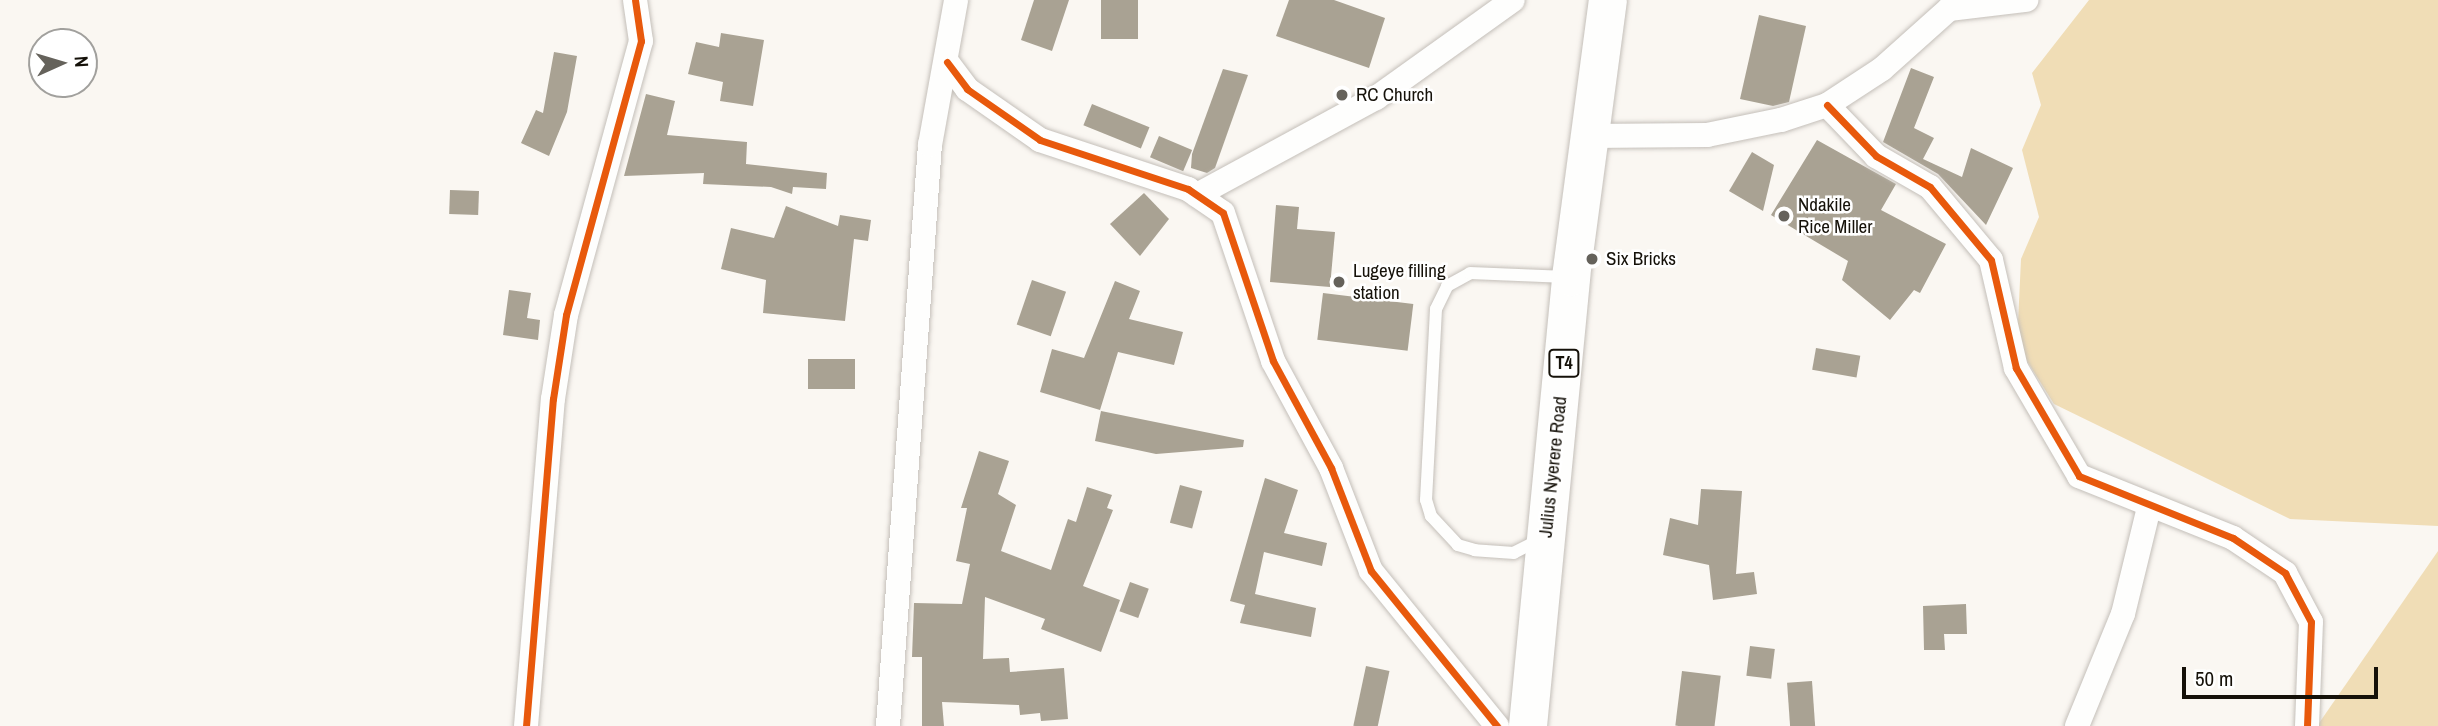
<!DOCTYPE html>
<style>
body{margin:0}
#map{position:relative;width:2438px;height:726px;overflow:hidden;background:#faf7f2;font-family:"Archivo Narrow",sans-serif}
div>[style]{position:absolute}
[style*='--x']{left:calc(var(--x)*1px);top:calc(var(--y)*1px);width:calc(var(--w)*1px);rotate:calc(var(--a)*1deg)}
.green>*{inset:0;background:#f0ddb6}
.building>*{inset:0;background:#a9a293;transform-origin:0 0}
.roads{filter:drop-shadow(0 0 2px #c4bfb9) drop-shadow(0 0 2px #c4bfb9)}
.service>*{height:12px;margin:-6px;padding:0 6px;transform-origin:6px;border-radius:6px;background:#fefefd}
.minor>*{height:24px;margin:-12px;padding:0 12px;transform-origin:12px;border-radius:12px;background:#fefefd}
.trunk>*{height:38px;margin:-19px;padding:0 19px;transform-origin:19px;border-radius:19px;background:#fefefd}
.cycleway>*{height:7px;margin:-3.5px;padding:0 3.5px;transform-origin:3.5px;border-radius:3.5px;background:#e8590c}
.dots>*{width:19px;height:19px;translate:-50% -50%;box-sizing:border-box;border:4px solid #fff;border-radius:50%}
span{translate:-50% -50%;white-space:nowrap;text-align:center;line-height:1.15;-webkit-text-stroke:5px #fff;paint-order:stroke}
.shield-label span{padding:2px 5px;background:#fff;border:2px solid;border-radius:5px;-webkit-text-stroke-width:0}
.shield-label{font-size:18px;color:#151109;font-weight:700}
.poi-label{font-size:19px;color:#151109}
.left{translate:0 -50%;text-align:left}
.street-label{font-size:19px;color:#151109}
.north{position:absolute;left:28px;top:28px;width:70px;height:70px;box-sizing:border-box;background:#fff;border:2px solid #a1a09d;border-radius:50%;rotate:86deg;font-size:19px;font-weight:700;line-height:28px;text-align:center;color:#151109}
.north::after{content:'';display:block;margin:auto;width:24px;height:32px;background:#65625b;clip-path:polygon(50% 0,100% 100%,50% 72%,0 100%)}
.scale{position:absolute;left:2182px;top:667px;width:196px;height:32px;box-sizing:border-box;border:4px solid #151109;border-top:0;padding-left:9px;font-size:21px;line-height:24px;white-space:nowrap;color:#151109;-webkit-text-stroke:5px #fff;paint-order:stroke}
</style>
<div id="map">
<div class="green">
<i style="clip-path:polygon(2089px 0,2438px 0,2438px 526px,2290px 519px,2054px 404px,2017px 345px,2021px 259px,2039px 217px,2022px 150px,2041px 105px,2032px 73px)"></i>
<i style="clip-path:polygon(2438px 551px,2438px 726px,2317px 726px)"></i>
</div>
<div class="building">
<i style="clip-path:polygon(1034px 0,1069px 0,1052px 51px,1021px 40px)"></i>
<i style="left:1101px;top:0;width:37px;height:39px"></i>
<i style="clip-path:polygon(1289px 0,1334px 0,1385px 18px,1369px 68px,1276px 36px)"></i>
<i style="clip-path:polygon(1759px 15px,1806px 26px,1789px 102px,1773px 106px,1740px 99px)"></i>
<i style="clip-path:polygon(721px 33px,764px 40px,753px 106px,720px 101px,723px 82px,688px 74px,696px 42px,719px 47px)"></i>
<i style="clip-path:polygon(554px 52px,577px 56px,567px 112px,549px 156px,521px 143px,536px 110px,543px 113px)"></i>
<i style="clip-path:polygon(1911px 68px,1934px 77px,1914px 128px,1934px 138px,1923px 159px,1962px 177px,1971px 148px,2013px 168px,1986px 225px,1938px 174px,1883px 142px)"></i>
<i style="clip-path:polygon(1223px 69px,1248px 75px,1215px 168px,1207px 173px,1191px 168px,1192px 154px)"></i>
<i style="clip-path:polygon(646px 94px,675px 101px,667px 135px,747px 142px,746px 164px,827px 173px,826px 189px,793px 187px,792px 194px,771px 187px,703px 184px,704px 173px,624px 176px)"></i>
<i style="left:1092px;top:104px;width:62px;height:23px;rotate:22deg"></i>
<i style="left:1159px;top:136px;width:36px;height:23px;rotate:23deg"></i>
<i style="clip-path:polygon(1817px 140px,1896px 184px,1881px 210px,1946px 244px,1920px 293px,1914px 290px,1890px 320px,1842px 280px,1848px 261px,1771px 215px)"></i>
<i style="clip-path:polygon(1752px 152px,1774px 165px,1763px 211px,1729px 191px)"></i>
<i style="left:450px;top:190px;width:29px;height:24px;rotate:2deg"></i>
<i style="clip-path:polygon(1144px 193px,1169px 219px,1140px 256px,1110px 224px)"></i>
<i style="clip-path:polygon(1276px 205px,1299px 207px,1297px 229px,1335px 232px,1330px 287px,1270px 282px)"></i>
<i style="clip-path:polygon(786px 206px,838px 226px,840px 215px,871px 220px,868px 241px,854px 239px,845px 321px,763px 313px,766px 280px,721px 269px,731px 228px,774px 238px)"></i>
<i style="left:1032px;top:280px;width:36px;height:47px;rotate:19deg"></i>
<i style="clip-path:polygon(1115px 281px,1140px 291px,1129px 319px,1183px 332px,1174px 365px,1118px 352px,1100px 410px,1040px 392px,1052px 349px,1084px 358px)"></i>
<i style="clip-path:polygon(509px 290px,531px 293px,527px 318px,540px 320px,538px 340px,503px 335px)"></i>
<i style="left:1323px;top:293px;width:91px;height:47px;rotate:7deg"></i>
<i style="left:1816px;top:348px;width:45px;height:22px;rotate:10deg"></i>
<i style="left:855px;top:359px;width:30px;height:47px;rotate:90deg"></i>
<i style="clip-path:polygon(1101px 411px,1244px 440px,1243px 447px,1156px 454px,1095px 441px)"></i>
<i style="clip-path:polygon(979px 451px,1009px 461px,998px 494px,1016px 505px,1001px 551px,1051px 570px,1068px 519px,1076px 522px,1087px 487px,1112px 495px,1107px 508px,1113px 510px,1083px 586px,1120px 600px,1101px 652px,1041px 629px,1045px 619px,985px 597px,983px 659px,1009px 658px,1010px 672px,1064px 668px,1068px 719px,1041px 721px,1040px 713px,1020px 715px,1019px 705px,942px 702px,944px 726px,922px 726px,922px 657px,912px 657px,914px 603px,962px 604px,970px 564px,956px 561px,967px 508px,961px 508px)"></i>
<i style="clip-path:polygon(1265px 478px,1298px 490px,1284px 533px,1327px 543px,1322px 566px,1264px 552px,1255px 594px,1316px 608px,1311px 637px,1240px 623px,1245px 605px,1230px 601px)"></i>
<i style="left:1180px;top:485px;width:23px;height:39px;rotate:15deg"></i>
<i style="clip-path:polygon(1701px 489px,1742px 491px,1736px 574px,1754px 572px,1757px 594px,1713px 600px,1709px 565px,1663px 555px,1670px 518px,1698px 525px)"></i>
<i style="left:1130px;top:582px;width:20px;height:31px;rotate:20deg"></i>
<i style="clip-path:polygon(1966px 604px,1967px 634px,1944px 634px,1945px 650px,1924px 650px,1923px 606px)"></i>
<i style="left:1750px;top:646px;width:25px;height:30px;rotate:7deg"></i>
<i style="left:1366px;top:666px;width:24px;height:61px;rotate:12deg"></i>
<i style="left:1682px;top:671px;width:39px;height:55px;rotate:7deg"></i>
<i style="left:1812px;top:681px;width:45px;height:25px;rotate:86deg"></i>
</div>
<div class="roads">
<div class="service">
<i style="--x:1539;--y:540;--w:28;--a:153"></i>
<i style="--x:1514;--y:553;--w:39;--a:-176"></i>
<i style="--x:1475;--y:550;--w:18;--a:-164"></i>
<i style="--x:1458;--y:545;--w:40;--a:-133"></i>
<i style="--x:1431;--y:516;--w:17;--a:-107"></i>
<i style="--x:1426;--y:500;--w:191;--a:-87"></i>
<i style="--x:1436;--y:309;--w:25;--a:-64"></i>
<i style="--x:1447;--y:286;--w:26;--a:-29"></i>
<i style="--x:1470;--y:273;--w:97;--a:2.4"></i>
</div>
<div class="minor">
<i style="--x:947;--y:62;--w:34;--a:53"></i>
<i style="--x:967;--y:89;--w:89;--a:34.9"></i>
<i style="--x:1040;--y:140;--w:156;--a:18.3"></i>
<i style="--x:1188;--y:189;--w:42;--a:34.4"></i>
<i style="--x:1223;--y:213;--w:156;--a:71.3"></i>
<i style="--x:1273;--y:361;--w:122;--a:61.5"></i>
<i style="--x:1331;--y:468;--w:110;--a:68.8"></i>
<i style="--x:1371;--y:571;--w:200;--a:50.9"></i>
<i style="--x:1827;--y:105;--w:71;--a:46.1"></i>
<i style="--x:1876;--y:156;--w:62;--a:29.9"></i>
<i style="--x:1930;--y:187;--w:95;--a:50.1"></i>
<i style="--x:1991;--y:260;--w:111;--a:77"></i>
<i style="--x:2016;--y:368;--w:125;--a:59.7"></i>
<i style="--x:2079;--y:476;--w:166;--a:21.9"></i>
<i style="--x:2233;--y:538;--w:63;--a:33.9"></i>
<i style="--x:2285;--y:573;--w:55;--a:62"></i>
<i style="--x:2311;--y:622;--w:104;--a:92.2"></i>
<i style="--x:1590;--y:136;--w:117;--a:-0.5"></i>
<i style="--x:1707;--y:135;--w:76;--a:-11.5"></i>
<i style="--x:1781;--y:120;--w:48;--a:-18.1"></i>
<i style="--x:1827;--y:105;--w:66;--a:-33.2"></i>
<i style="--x:1882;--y:69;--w:90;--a:-41.8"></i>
<i style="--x:1949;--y:9;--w:78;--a:-6.7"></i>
<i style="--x:1197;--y:195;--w:204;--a:-28.5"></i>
<i style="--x:1376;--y:98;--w:168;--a:-35.6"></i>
<i style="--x:526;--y:726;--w:328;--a:-85.3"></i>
<i style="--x:553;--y:399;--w:85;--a:-81.2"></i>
<i style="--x:566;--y:315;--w:284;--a:-74.7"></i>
<i style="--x:641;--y:41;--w:41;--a:-98.3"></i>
<i style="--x:888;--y:726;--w:583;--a:-85.87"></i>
<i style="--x:930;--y:145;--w:147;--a:-79.8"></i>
<i style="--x:2077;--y:726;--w:121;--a:-67.7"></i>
<i style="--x:2123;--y:614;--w:110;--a:-76.3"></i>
</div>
<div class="trunk">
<i style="--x:1528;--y:726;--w:451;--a:-84.5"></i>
<i style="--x:1571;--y:277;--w:279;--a:-82.4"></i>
</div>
</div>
<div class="cycleway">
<i style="--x:947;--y:62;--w:34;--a:53"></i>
<i style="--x:967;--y:89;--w:89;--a:34.9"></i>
<i style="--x:1040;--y:140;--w:156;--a:18.3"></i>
<i style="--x:1188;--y:189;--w:42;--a:34.4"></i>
<i style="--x:1223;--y:213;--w:156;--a:71.3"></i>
<i style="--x:1273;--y:361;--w:122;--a:61.5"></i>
<i style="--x:1331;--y:468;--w:110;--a:68.8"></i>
<i style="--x:1371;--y:571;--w:200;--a:50.9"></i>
<i style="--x:1827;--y:105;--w:71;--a:46.1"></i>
<i style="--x:1876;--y:156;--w:62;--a:29.9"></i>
<i style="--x:1930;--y:187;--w:95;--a:50.1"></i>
<i style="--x:1991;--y:260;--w:111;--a:77"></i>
<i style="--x:2016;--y:368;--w:125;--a:59.7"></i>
<i style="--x:2079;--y:476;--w:166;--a:21.9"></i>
<i style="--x:2233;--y:538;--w:63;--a:33.9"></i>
<i style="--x:2285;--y:573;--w:55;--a:62"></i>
<i style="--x:2311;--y:622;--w:104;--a:92.2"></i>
<i style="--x:526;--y:726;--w:328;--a:-85.3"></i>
<i style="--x:553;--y:399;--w:85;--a:-81.2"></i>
<i style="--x:566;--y:315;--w:284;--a:-74.7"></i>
<i style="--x:641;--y:41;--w:41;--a:-98.3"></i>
</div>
<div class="dots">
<i style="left:1342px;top:95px;background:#65625b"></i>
<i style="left:1784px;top:216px;background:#65625b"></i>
<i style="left:1592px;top:259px;background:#65625b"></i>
<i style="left:1339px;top:282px;background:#65625b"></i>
</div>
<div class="shield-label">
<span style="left:1564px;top:363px">T4</span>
</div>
<div class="poi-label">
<span class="left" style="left:1356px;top:95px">RC Church</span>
<span class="left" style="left:1798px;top:216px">Ndakile<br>Rice Miller</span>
<span class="left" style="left:1606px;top:259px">Six Bricks</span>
<span class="left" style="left:1353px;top:282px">Lugeye filling<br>station</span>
</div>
<div class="street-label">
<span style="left:1553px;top:467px;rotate:-84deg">Julius Nyerere Road</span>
</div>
<div class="north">N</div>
<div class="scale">50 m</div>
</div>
